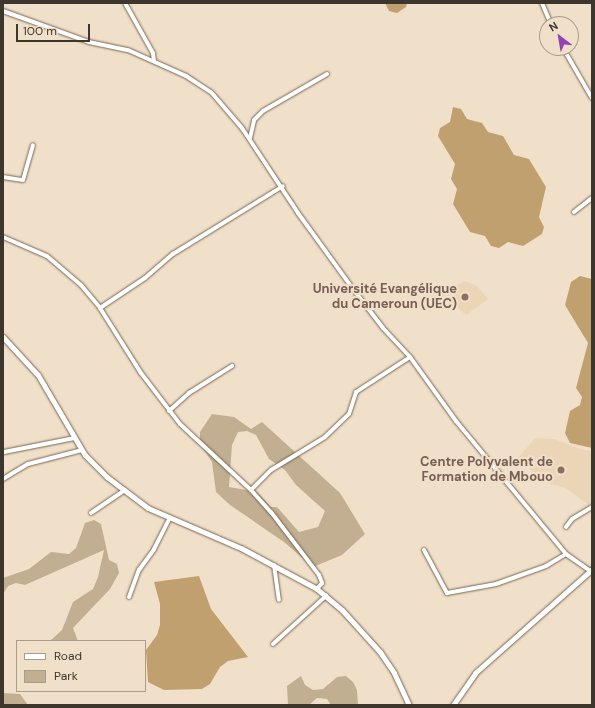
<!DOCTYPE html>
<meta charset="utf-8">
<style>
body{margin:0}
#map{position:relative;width:595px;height:708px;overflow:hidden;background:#f1e0c9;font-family:"DM Sans",sans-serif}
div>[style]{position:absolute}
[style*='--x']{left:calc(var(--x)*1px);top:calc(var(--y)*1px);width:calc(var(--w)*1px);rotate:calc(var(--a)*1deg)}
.built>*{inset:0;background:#ead5b7}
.green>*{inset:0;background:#c2af92}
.forest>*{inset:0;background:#c1a070}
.roads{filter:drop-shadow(0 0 1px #766753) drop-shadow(0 0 1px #766753)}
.minor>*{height:4px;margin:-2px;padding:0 2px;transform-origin:2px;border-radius:2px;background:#fff}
.tertiary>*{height:5px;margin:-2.5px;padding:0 2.5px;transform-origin:2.5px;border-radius:2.5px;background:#fff}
.dots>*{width:11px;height:11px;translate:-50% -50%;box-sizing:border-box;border:2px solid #f1e0c9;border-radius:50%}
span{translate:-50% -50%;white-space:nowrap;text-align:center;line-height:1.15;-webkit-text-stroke:4px #f1e0c9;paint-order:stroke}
.education-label{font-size:13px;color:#785e54;font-weight:700}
.right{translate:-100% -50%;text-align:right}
.frame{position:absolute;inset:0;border:4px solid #3d362d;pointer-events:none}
.legend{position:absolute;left:16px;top:640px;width:130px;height:52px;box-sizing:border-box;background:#f1e0c9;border:1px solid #a99c8b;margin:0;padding:5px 7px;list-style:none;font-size:12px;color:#3d362d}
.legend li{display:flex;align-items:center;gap:8px;height:20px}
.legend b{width:20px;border:1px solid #a99c8b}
.north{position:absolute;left:539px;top:16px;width:40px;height:40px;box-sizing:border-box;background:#f1e0c9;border:1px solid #a99c8b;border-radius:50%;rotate:329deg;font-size:11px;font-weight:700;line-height:16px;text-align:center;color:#3d362d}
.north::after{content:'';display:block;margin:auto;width:14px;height:18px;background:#9142b3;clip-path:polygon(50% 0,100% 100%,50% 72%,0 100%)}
.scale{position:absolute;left:16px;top:24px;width:74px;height:18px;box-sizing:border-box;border:2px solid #3d362d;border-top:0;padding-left:5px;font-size:12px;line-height:14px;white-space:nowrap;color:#3d362d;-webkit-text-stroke:3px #f1e0c9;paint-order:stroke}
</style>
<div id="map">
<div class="built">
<i style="clip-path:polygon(465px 281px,477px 286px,488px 299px,466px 315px,443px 296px,446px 290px)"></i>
<i style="clip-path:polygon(535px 438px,555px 439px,580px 449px,592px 451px,592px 504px,589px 505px,565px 488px,544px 482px,518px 458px)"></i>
</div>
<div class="green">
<i style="clip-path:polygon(evenodd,212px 414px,234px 417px,251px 429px,262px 422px,340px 493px,365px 534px,342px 555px,313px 567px,284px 542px,230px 505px,216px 492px,212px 462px,200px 444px,200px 432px,212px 414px,247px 431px,256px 435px,269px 459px,285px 470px,296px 485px,325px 511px,318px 527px,299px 532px,277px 507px,271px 507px,257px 492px,229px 487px,232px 445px,238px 432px,247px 431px)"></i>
<i style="clip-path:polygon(94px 520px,101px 524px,109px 560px,117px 564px,119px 573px,110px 589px,73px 628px,78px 641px,50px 641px,62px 630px,73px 602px,93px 589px,98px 577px,104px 550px,25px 585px,16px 583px,8px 586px,3px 594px,3px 578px,29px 569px,51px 552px,69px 554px,76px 548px,85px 523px)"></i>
<i style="clip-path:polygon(301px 676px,305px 685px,313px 690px,323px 689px,337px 677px,346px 676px,353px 682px,357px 690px,358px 705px,331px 705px,327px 699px,317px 698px,309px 705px,288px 705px,287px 686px)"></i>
<i style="clip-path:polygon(3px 693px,20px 694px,28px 705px,3px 705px)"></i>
</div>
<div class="forest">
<i style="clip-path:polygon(385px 3px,407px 3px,406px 7px,397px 13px,389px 11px)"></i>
<i style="clip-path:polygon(453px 107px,461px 109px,467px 119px,482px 123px,488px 132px,503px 136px,514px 155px,529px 159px,546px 187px,539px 217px,544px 227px,542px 234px,523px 246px,508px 242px,499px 248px,491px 246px,485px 236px,470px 232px,453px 204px,457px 189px,451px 179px,455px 164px,438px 136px,440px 128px,450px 122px)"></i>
<i style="clip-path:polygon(580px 276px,592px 279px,592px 448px,570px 443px,565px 433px,570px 411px,580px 405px,582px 397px,576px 388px,588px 343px,565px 305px,571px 282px)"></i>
<i style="clip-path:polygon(199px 576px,211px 609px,248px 657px,228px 661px,220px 667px,210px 684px,202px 689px,164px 690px,148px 682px,146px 650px,157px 635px,160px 625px,160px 604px,154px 582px)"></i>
</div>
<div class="roads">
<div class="minor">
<i style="--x:125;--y:3;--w:57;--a:60.8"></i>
<i style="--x:153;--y:53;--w:8;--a:83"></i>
<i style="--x:542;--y:3;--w:23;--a:67"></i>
<i style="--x:3;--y:11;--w:91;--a:19.8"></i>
<i style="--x:89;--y:42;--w:40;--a:12"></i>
<i style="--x:128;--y:50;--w:64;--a:24.1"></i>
<i style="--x:186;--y:76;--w:30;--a:33"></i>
<i style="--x:211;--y:92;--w:48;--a:49.3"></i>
<i style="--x:242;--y:128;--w:102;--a:56.6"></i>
<i style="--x:298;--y:213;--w:94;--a:54.1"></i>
<i style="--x:353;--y:289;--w:49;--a:52.4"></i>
<i style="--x:383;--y:328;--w:40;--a:47"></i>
<i style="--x:410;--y:357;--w:79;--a:54.3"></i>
<i style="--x:456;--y:421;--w:173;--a:50.4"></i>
<i style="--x:566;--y:554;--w:29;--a:35"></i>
<i style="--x:563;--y:48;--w:58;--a:59.9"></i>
<i style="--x:250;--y:138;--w:18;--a:-77"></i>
<i style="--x:254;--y:120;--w:13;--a:-45"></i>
<i style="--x:263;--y:111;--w:74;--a:-30"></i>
<i style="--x:3;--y:177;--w:20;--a:9"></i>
<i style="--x:23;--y:180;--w:36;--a:-74"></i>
<i style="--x:574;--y:212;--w:23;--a:-38"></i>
<i style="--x:3;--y:237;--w:48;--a:23.4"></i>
<i style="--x:47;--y:256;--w:45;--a:40.5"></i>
<i style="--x:81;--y:285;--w:30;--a:50"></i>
<i style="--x:100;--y:308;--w:77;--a:57.8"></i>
<i style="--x:141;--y:373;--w:64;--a:52.6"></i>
<i style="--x:180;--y:424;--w:97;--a:42.9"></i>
<i style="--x:251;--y:490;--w:30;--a:48"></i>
<i style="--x:271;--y:512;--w:79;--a:52.7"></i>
<i style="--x:319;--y:575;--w:9;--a:69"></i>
<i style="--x:322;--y:583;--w:8;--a:130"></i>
<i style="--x:100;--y:308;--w:54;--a:-33.7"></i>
<i style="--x:145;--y:278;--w:37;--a:-41"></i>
<i style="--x:173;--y:254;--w:129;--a:-31.7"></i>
<i style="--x:169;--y:411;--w:27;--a:-42"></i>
<i style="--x:189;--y:393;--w:51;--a:-32.1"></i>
<i style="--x:4;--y:452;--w:72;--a:-11.2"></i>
<i style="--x:3;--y:479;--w:29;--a:-31"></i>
<i style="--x:28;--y:464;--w:56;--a:-14.5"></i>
<i style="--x:251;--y:490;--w:28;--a:-45"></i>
<i style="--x:271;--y:470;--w:63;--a:-31.4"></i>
<i style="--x:325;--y:437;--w:33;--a:-44"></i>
<i style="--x:349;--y:414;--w:23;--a:-72"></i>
<i style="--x:356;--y:392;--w:64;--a:-32.9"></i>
<i style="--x:91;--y:513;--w:41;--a:-34.1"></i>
<i style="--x:566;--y:527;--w:10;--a:-53"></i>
<i style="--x:572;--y:519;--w:23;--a:-31"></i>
<i style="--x:424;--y:550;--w:49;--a:61.9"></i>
<i style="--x:447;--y:593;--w:50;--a:-10.4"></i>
<i style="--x:496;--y:584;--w:53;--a:-19.8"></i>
<i style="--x:546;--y:566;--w:23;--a:-31"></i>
<i style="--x:274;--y:565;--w:35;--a:82"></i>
<i style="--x:129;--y:597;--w:29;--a:-70"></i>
<i style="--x:139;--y:570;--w:26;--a:-54"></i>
<i style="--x:154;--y:549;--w:34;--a:-63"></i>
<i style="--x:273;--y:644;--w:72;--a:-42.2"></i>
</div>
<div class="tertiary">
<i style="--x:3;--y:337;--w:52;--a:47.4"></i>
<i style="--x:38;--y:375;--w:93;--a:59.6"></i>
<i style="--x:85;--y:455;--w:31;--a:45"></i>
<i style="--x:107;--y:477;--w:51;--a:37.1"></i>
<i style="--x:148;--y:508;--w:101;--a:23.3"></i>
<i style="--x:241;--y:548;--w:86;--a:28.3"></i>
<i style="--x:317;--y:589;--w:33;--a:40"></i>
<i style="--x:342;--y:610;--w:57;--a:47.9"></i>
<i style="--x:380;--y:652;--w:25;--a:56"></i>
<i style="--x:394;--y:673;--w:35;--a:65"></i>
<i style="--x:453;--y:705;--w:39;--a:-55"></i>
<i style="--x:475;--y:673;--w:157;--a:-41.6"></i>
</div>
</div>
<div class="dots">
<i style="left:465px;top:297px;background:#8d6e63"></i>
<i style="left:561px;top:470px;background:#8d6e63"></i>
</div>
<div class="education-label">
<span class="right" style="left:457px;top:297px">Université Evangélique<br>du Cameroun (UEC)</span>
<span class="right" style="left:553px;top:470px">Centre Polyvalent de<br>Formation de Mbouo</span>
</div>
<div class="frame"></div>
<ul class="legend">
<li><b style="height:5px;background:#fff"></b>Road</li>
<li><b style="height:11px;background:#c2af92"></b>Park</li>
</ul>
<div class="north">N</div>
<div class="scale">100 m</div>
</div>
